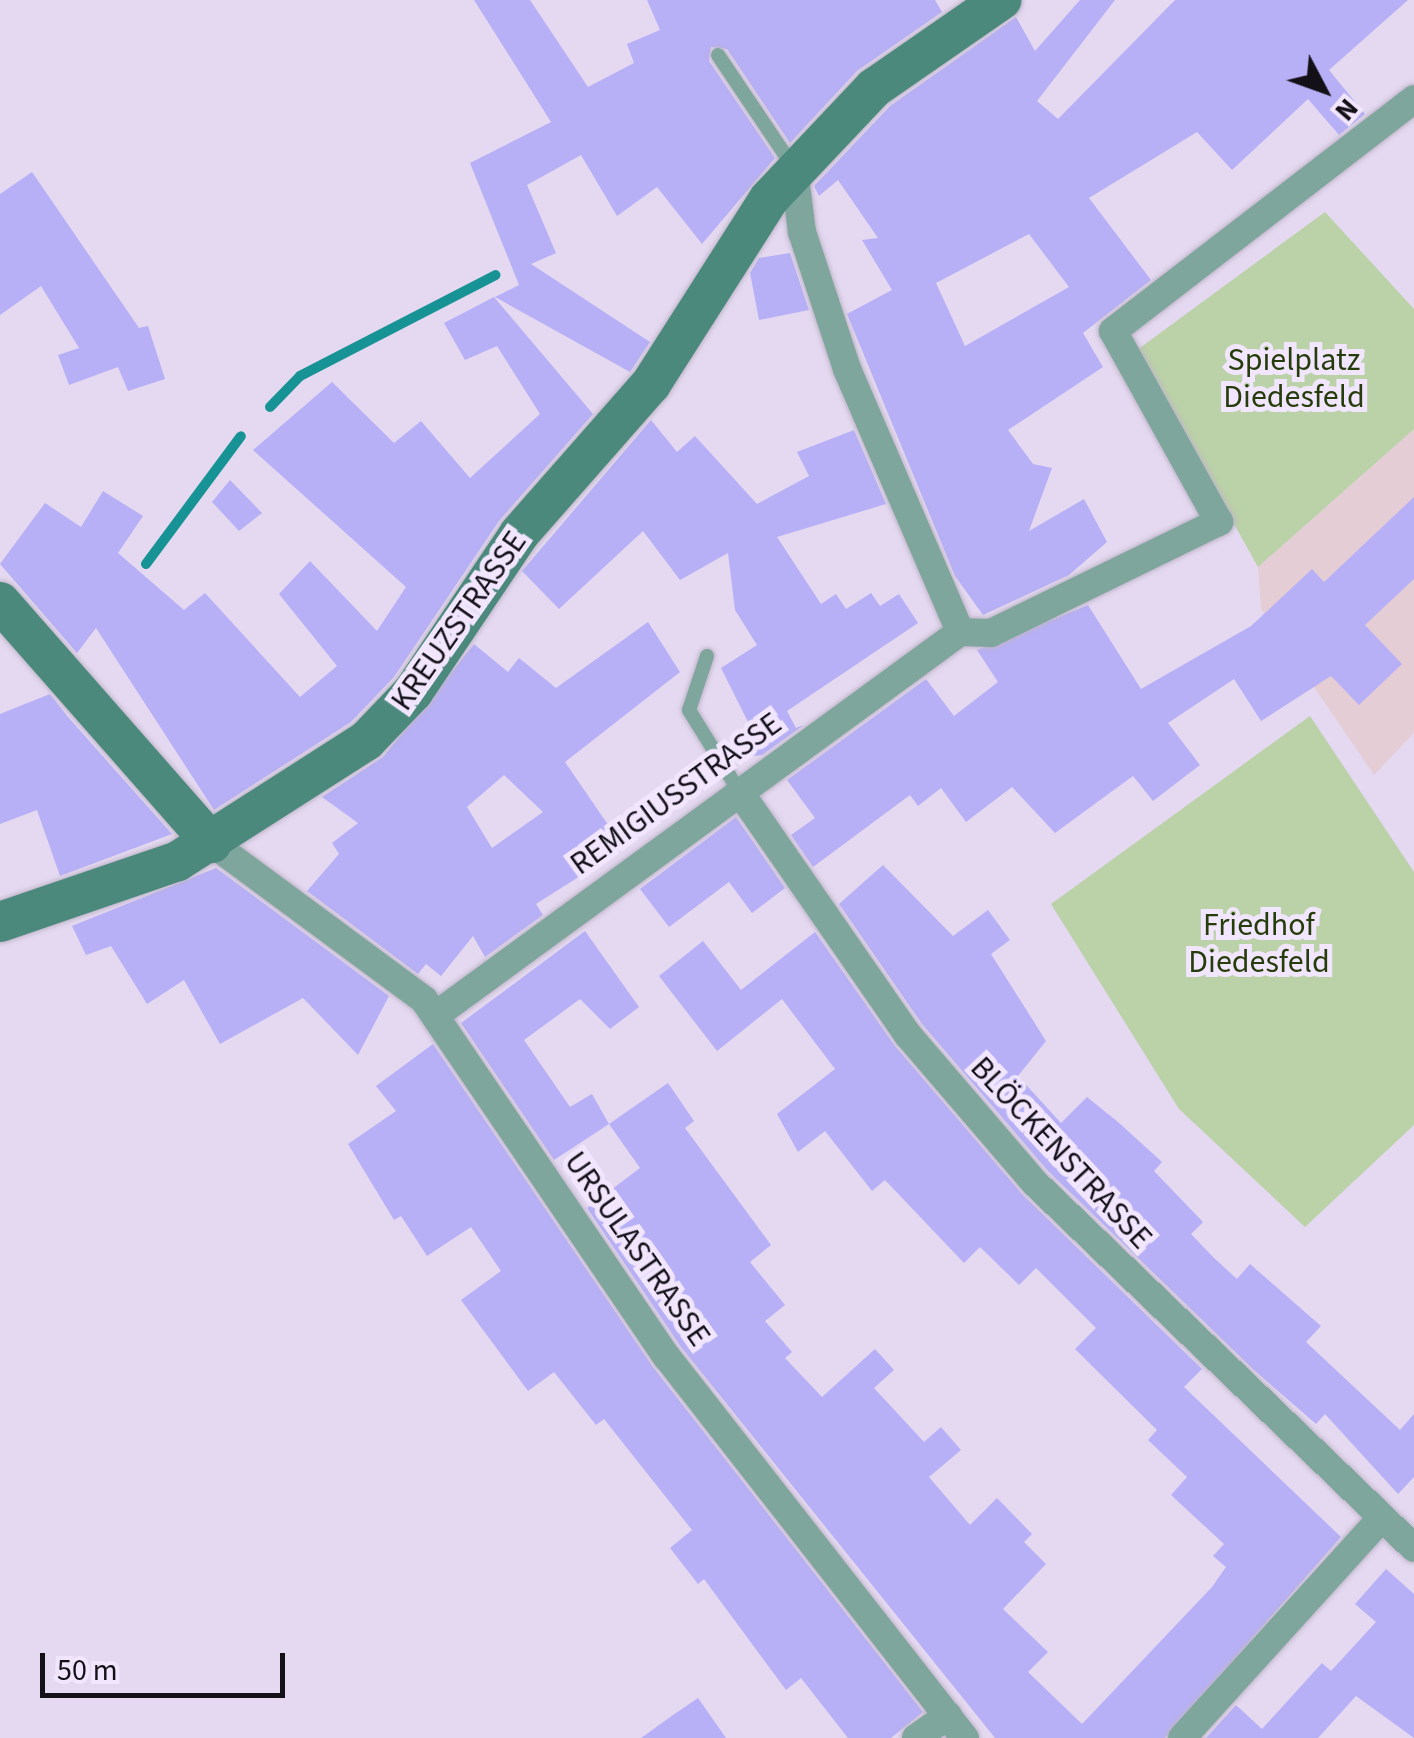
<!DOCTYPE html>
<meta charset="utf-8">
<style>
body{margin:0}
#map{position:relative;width:1414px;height:1738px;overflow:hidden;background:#e4d9f0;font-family:"Source Sans 3",sans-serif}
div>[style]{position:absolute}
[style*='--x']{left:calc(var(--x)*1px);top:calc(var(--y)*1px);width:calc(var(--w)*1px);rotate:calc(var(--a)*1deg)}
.education>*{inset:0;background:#e5cdd6}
.green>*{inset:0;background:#bbd1a8}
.stream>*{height:10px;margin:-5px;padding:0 5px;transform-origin:5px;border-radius:5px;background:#189395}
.building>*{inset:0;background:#b7b0f6}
.roads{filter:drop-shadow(0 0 2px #bfb5c9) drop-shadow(0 0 2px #bfb5c9)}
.lane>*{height:14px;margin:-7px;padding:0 7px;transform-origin:7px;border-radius:7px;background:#7fa69c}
.street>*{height:28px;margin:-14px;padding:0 14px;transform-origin:14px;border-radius:14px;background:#7fa69c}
.secondary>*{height:40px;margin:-20px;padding:0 20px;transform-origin:20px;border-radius:20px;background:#4c897d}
span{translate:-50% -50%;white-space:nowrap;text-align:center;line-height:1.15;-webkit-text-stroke:10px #f1e6fd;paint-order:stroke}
.park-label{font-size:32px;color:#263c0b}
.street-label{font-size:32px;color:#141018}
.north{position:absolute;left:1274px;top:40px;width:100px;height:100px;-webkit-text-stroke:8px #f1e6fd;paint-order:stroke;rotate:131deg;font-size:28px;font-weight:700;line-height:40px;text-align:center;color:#141018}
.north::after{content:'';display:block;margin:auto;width:35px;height:45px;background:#141018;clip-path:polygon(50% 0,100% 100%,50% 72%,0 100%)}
.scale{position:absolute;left:40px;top:1653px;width:245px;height:45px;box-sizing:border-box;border:5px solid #141018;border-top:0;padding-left:12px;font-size:30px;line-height:35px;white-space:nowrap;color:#141018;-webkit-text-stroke:8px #f1e6fd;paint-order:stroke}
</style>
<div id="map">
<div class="education">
<i style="clip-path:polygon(1414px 429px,1414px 733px,1374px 775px,1261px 609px,1258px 567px)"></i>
</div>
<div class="green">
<i style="clip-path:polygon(1325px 212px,1414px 309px,1414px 429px,1258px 567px,1137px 350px)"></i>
<i style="clip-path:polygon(1310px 716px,1414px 872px,1414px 1125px,1305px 1227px,1179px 1109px,1051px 904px)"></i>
</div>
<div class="stream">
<i style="--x:270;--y:407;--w:43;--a:-45.9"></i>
<i style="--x:300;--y:376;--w:220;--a:-27.3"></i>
<i style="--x:146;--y:564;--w:159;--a:-53.4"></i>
</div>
<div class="building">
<i style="clip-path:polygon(474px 0,530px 0,588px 87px,634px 63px,627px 44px,660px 30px,647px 0,935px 0,942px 12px,857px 71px,790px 143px,727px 49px,711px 47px,709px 61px,775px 158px,702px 244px,657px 187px,617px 216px,581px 155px,527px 185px,556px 253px,531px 264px,650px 342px,630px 372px,495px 297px,519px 285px,470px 163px,551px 122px)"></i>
<i style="clip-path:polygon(evenodd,1080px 0,1115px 0,1037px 101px,1058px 119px,1175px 0,1408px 0,1329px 70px,1365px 114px,1339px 135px,1308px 99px,1232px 170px,1197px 132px,1089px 198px,1151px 280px,1083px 333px,1103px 367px,1008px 430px,1033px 464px,1052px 468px,1029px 531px,1084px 499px,1107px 542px,1069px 575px,983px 615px,955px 576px,847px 314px,892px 290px,862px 240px,878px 238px,838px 180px,819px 196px,814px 186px,890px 106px,1016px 17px,1035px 51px,1080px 0,1029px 234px,1069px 287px,965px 346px,936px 283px,1029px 234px)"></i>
<i style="clip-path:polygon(32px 172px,139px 328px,148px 326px,165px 379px,128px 391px,118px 367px,69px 385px,58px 355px,79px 348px,41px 286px,0 315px,0 194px)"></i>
<i style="clip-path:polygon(790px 253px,809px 310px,759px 320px,750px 273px,759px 258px)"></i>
<i style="clip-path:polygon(494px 297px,593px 414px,499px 521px,394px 677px,351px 722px,214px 810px,96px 628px,77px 653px,0 564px,45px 503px,81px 527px,103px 491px,143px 516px,118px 553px,184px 610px,205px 593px,300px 697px,337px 666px,279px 594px,310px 561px,377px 631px,406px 587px,253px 450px,332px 382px,394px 443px,421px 421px,470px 478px,540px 414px,497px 346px,465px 360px,444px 323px)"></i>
<i style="clip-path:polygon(651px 420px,677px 452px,695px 436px,757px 504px,809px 476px,797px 452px,854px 430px,886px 504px,777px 537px,821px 604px,836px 594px,846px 609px,871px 593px,880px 606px,899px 594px,918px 623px,787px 711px,796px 728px,804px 725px,762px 755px,746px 757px,752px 730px,721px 668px,757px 645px,735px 610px,728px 553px,680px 580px,643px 531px,559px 609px,522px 571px)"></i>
<i style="clip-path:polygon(230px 480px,262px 513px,239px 531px,212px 502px)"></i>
<i style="clip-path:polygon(1414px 497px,1414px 579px,1365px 625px,1402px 664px,1359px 705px,1331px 676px,1261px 721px,1234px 679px,1168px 723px,1200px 765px,1153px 801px,1133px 776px,1055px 833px,1012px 787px,966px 822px,941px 788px,918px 806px,910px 795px,813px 867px,791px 835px,815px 818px,787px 780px,926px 679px,954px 716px,998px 682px,977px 650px,1088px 605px,1141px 689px,1251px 626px,1312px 569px,1324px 582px)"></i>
<i style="clip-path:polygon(evenodd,648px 622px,680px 672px,565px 762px,624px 848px,536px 904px,543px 915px,485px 957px,473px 936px,441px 976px,426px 964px,418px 974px,307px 891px,339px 854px,332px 843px,358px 823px,322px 797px,383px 757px,474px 644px,508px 672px,519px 658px,556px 688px,648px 622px,504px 775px,543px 812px,492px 848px,467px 807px,504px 775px)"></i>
<i style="clip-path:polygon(50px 694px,68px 717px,172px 834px,60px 876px,37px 810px,0 824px,0 714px)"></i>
<i style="clip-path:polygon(736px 817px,785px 888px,752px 913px,729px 882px,669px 927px,640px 889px)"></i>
<i style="clip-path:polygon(883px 865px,953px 936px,988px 910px,1010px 940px,991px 954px,1046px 1041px,1018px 1076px,1061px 1123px,1087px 1097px,1118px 1122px,1162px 1162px,1154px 1171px,1203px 1222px,1191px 1234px,1214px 1258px,1237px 1279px,1250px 1264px,1321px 1326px,1306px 1342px,1400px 1430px,1414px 1414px,1414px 1477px,1398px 1494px,1325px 1414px,1316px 1424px,1254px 1370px,1048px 1171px,922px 1024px,839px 904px)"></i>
<i style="clip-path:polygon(216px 868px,389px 996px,358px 1055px,303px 998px,220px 1044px,184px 980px,147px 1004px,111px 946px,86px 955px,72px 926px)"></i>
<i style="clip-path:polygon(585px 931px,639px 1007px,610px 1029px,580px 999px,524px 1040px,570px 1107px,592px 1094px,609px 1124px,554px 1160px,461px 1023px)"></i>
<i style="clip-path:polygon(815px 932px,895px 1046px,1022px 1194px,1202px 1369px,1184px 1387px,1341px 1537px,1165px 1738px,995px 1738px,681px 1347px,587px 1208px,640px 1168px,609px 1124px,668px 1083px,694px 1121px,685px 1128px,771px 1245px,750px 1262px,785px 1305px,765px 1321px,792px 1352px,785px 1358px,822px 1397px,875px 1349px,894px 1370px,874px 1388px,924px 1442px,941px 1427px,961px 1450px,929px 1477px,970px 1525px,997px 1498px,1032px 1534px,1024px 1542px,1046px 1564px,1003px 1609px,1048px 1652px,1028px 1672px,1082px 1724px,1212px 1587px,1226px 1567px,1213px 1556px,1224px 1544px,1171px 1495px,1187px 1477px,1148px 1440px,1157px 1430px,1075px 1349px,1096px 1328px,1036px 1268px,1019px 1285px,980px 1247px,964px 1263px,885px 1180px,872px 1191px,825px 1131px,798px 1152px,777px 1114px,835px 1069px,782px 999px,717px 1051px,659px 976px,703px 941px,741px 990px)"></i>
<i style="clip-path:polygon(433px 1044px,653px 1367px,923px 1712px,891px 1738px,848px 1738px,801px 1678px,786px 1690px,704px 1579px,698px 1584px,670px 1548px,692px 1530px,604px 1419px,596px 1425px,554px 1372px,528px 1391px,461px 1300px,501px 1271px,471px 1227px,427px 1256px,401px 1216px,394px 1220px,348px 1144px,396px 1111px,376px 1086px)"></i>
<i style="clip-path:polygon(1386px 1569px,1414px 1594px,1414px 1738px,1356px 1696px,1318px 1738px,1206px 1738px,1236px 1705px,1262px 1729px,1322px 1663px,1331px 1671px,1376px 1622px,1355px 1604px)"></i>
<i style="clip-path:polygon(698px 1698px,726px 1738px,641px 1738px,673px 1715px)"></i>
</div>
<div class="roads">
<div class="lane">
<i style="--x:718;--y:55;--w:136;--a:56.1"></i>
<i style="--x:707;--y:656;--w:57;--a:108.4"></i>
<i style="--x:689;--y:710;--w:95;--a:58.3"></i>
</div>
<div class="street">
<i style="--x:794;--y:169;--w:64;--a:82.8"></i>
<i style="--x:802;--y:232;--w:144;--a:71.8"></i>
<i style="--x:847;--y:369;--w:286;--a:66.7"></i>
<i style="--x:739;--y:791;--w:297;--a:55.3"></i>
<i style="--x:908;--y:1035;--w:195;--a:49.4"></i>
<i style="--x:1035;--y:1183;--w:526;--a:43.92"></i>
<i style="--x:212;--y:843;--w:264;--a:36.5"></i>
<i style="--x:424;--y:1000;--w:432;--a:55.8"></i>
<i style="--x:667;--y:1357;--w:484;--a:52"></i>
<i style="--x:436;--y:1015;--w:649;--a:-36.16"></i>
<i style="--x:960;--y:632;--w:31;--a:2"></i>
<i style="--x:991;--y:633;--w:254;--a:-26"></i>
<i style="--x:1219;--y:522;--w:218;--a:-119"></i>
<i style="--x:1113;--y:331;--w:380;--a:-37.6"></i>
<i style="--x:916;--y:1738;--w:39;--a:-35"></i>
<i style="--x:1182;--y:1738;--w:292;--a:-47.8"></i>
</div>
<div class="secondary">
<i style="--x:0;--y:602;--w:321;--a:48.7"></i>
<i style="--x:0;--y:922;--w:188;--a:-18.9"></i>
<i style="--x:178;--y:861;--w:223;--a:-32.6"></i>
<i style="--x:366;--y:741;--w:68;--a:-46.2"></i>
<i style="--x:413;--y:692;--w:190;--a:-56.1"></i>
<i style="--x:519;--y:534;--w:200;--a:-48.7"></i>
<i style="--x:651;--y:384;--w:219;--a:-57.5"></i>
<i style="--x:769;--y:199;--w:153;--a:-46.6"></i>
<i style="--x:874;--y:88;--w:155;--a:-34.7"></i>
</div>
</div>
<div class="park-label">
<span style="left:1294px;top:379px">Spielplatz<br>Diedesfeld</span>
<span style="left:1259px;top:944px">Friedhof<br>Diedesfeld</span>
</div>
<div class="street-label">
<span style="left:459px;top:621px;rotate:-55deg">KREUZSTRASSE</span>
<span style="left:676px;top:794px;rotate:-36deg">REMIGIUSSTRASSE</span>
<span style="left:1061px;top:1153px;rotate:47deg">BLÖCKENSTRASSE</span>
<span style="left:637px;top:1249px;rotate:55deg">URSULASTRASSE</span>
</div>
<div class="north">N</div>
<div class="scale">50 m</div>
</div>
